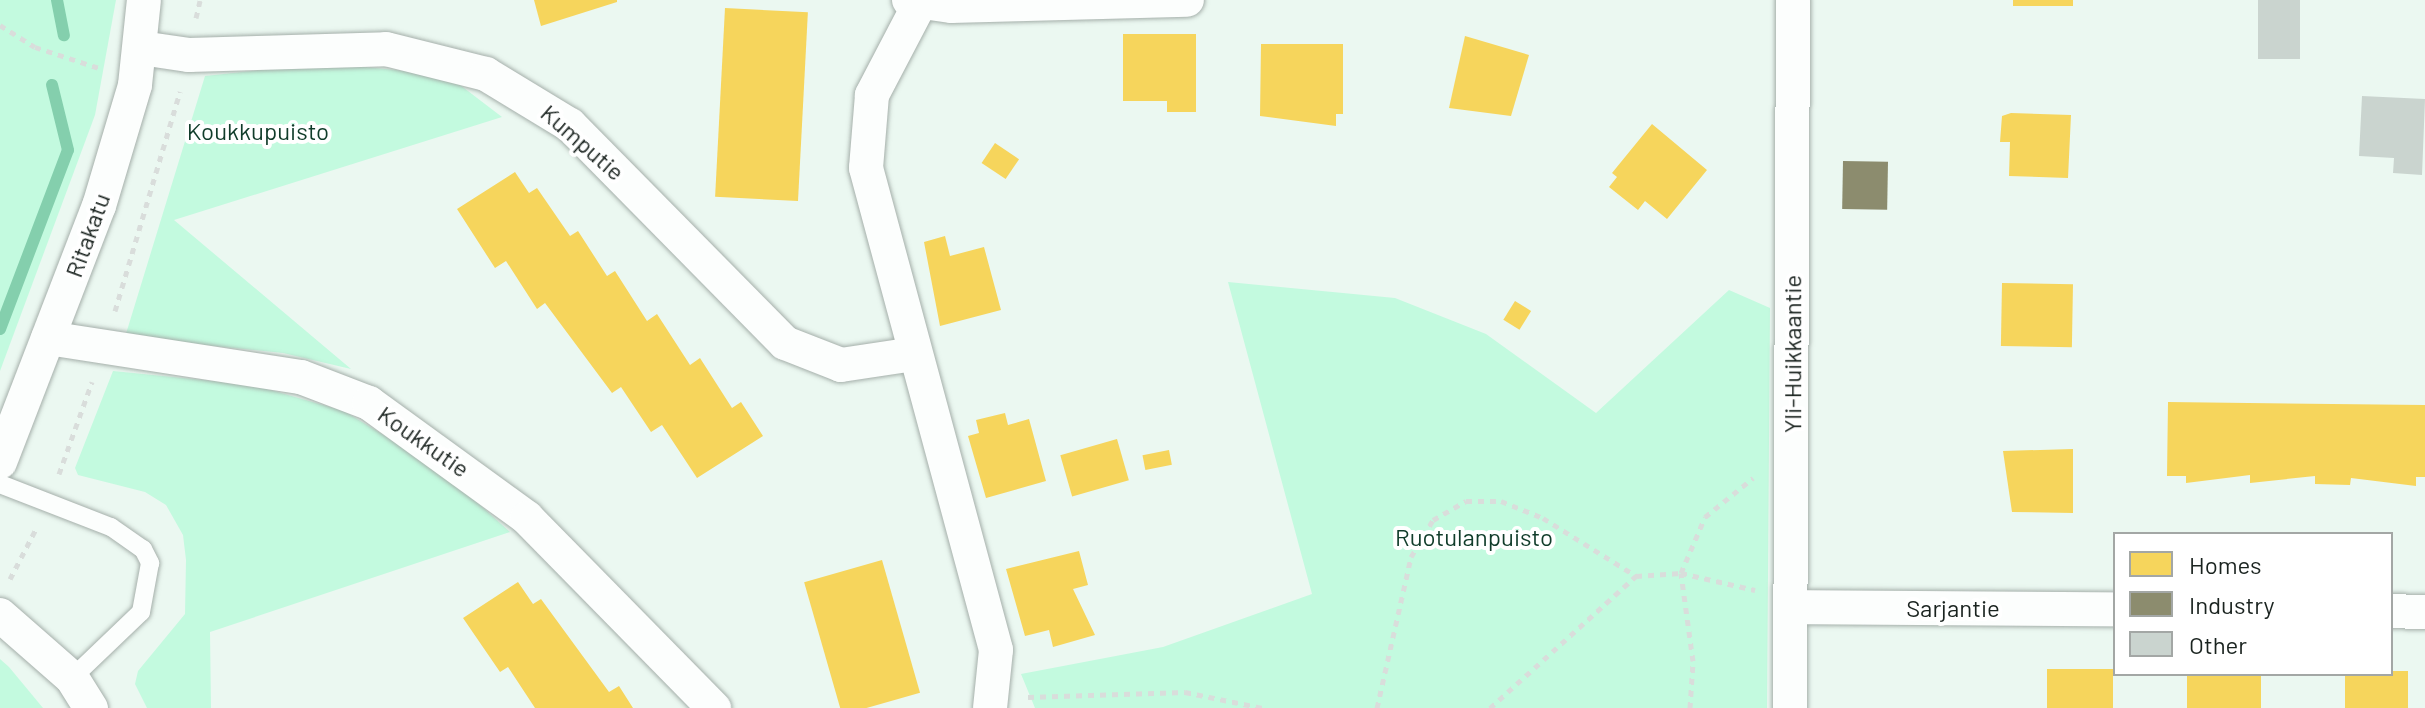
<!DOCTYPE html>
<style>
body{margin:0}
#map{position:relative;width:2425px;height:708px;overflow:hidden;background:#ebf8f1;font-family:Barlow,sans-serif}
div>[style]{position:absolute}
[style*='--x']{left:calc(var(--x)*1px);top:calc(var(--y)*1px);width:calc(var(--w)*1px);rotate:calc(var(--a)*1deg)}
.green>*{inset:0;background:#c3fadf}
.homes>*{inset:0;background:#f6d55c;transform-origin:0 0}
.industry>*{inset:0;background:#8c8c6e;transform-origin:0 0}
.stream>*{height:12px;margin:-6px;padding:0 6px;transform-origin:6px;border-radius:6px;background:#84cfad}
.building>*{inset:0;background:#cad4cf;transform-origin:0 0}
.path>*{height:5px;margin-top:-2.5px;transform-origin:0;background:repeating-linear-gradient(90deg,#d9dddb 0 6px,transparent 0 12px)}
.roads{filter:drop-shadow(0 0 2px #a5afaa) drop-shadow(0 0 2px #a5afaa)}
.lane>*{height:18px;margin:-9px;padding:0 9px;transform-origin:9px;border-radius:9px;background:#fcfefd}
.street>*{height:34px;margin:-17px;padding:0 17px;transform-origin:17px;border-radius:17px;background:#fcfefd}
span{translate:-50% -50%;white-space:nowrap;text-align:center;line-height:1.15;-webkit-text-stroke:8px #fff;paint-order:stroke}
.park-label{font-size:24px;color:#103c2a}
.street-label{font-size:24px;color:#1a231f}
.legend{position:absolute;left:2113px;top:532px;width:280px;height:144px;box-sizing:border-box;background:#fff;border:2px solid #a3a7a5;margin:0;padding:10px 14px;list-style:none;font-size:24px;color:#1a231f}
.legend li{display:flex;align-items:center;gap:16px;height:40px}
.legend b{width:40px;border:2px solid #a3a7a5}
</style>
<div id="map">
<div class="green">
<i style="clip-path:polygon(0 0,116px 0,95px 115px,0 371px)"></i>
<i style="clip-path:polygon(324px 63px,447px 75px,502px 117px,174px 220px,351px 369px,283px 353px,125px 337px,205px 76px)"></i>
<i style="clip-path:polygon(1228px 282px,1395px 298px,1486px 334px,1596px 413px,1729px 290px,1770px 308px,1767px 708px,1035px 708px,1021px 674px,1163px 647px,1312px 594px)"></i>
<i style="clip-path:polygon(113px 371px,253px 385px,344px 411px,441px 470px,510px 532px,210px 632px,211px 708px,147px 708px,135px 684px,138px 671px,185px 614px,186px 560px,183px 535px,166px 505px,145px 492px,78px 475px,75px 468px)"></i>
<i style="clip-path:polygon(0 659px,9px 667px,43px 708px,0 708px)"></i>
</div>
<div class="homes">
<i style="clip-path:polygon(534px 0,617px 0,617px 2px,541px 26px)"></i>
<i style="left:2013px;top:0;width:60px;height:6px"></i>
<i style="left:725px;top:8px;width:83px;height:189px;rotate:3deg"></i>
<i style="clip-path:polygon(1123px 34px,1196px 34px,1196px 112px,1167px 112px,1167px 101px,1123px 101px)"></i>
<i style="clip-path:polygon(1465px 36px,1529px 55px,1511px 116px,1449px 108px)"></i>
<i style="clip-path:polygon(1261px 44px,1343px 44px,1343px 114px,1336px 114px,1336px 126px,1260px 116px)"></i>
<i style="clip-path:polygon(2011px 113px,2071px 115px,2068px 178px,2009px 176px,2010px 142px,2000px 142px,2002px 116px)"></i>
<i style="clip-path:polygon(1652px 124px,1707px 170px,1667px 219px,1645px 201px,1638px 210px,1609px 187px,1617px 177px,1612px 173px)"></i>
<i style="left:995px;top:143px;width:29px;height:24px;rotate:34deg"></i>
<i style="clip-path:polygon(515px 172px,529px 193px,537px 188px,570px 236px,578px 231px,607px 276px,615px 271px,647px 321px,657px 314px,690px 365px,700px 358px,732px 408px,741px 402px,763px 436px,697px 478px,662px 425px,651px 432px,621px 387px,612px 393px,545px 303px,537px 309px,506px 261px,495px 268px,457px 209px)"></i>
<i style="clip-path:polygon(945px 236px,950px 256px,984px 247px,1001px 310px,940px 326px,924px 242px)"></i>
<i style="left:2002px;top:283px;width:71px;height:63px;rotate:1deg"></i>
<i style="left:1515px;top:301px;width:19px;height:22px;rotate:32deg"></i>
<i style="clip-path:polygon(2168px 402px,2425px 405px,2425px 477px,2416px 477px,2416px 486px,2351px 478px,2350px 485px,2315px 484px,2315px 476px,2250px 483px,2250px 475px,2186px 483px,2186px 476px,2167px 476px)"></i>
<i style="clip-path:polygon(1005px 413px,1008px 425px,1029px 419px,1046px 481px,986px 498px,968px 436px,979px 433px,976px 420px)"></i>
<i style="left:1117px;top:439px;width:43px;height:59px;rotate:74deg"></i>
<i style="clip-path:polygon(2073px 449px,2073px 513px,2012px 512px,2003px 451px)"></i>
<i style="left:1169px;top:450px;width:15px;height:27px;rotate:79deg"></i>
<i style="clip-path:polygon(1079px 551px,1088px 585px,1073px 589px,1095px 635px,1053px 647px,1049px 630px,1025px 636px,1006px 569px)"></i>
<i style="left:882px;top:560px;width:138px;height:81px;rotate:74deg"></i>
<i style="clip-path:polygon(518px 582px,533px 604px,541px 599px,609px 692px,619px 686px,633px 708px,535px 708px,508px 667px,500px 672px,463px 618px)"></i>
<i style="left:2047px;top:669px;width:66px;height:39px"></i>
<i style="left:2408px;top:671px;width:37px;height:63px;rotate:90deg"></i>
<i style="left:2187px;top:674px;width:74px;height:34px"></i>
</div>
<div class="industry">
<i style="left:1843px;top:161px;width:45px;height:48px;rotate:1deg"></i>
</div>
<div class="stream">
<i style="--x:57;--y:0;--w:36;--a:79"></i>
<i style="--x:0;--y:329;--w:191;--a:-69.2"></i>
<i style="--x:68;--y:150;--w:67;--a:-103.8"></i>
</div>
<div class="building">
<i style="left:2258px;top:0;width:42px;height:59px"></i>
<i style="clip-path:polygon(2362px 96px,2425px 99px,2422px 175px,2393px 173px,2394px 158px,2359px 156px)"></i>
</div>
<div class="path">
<i style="--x:196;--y:18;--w:18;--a:-77"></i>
<i style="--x:0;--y:25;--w:41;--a:32.2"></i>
<i style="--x:35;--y:47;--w:67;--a:18.2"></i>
<i style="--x:115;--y:311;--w:229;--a:-73.5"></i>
<i style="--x:59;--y:474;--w:98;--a:-70.3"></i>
<i style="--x:10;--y:579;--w:59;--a:-62.6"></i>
<i style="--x:1028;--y:697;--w:157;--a:-1.8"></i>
<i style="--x:1185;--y:692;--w:79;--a:11.7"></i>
<i style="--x:1377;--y:708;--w:155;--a:-77.3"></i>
<i style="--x:1411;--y:557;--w:43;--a:-59.3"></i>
<i style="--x:1433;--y:520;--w:38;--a:-30"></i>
<i style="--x:1466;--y:501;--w:35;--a:0"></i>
<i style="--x:1501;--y:501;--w:45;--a:22"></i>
<i style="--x:1543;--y:518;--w:110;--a:31.9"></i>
<i style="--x:1636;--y:576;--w:45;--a:-3.8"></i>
<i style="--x:1681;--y:573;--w:76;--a:12.9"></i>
<i style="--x:1490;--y:708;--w:197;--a:-42.1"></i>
<i style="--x:1690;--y:708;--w:47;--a:-86.3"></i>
<i style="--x:1693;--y:661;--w:89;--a:-97.8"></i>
<i style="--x:1681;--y:573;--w:61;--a:-66.8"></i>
<i style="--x:1705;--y:517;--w:62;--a:-39.1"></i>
</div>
<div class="roads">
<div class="lane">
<i style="--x:0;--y:484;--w:119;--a:21.2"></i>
<i style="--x:111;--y:527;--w:39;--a:35"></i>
<i style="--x:143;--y:549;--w:16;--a:63"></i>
<i style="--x:150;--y:563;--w:50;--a:100.4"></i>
<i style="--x:141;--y:612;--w:95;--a:136.3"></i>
</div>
<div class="street">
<i style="--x:909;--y:0;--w:42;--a:8.1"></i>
<i style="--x:951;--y:6;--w:236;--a:-1.5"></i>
<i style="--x:919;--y:5;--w:102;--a:117.6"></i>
<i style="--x:872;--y:95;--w:73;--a:94.7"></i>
<i style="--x:866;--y:168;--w:499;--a:74.9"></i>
<i style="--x:996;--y:650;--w:58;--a:95.9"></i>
<i style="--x:141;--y:48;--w:49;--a:8.3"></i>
<i style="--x:189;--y:55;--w:197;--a:-1.7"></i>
<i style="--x:386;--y:49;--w:103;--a:14"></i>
<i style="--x:486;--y:74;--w:98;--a:31.3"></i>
<i style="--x:570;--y:125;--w:306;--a:45.4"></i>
<i style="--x:785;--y:343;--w:60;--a:21.4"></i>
<i style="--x:841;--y:365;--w:74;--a:-8.6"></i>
<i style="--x:48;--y:338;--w:256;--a:8.8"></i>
<i style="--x:301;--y:377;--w:73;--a:20.9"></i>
<i style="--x:369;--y:403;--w:195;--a:36"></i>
<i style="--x:527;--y:518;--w:267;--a:45.5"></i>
<i style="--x:0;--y:462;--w:274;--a:-68.9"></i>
<i style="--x:99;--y:206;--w:126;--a:-73.4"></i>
<i style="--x:135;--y:85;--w:85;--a:-84"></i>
<i style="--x:1791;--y:607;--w:324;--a:0.4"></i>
<i style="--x:2391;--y:611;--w:34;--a:2"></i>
<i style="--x:0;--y:615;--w:96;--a:41.2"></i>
<i style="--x:72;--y:678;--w:36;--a:58"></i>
<i style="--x:1790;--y:708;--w:708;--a:-89.76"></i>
</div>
</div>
<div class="park-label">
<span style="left:258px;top:131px">Koukkupuisto</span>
<span style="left:1474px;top:537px">Ruotulanpuisto</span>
</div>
<div class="street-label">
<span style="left:583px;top:142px;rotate:41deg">Kumputie</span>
<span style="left:87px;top:235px;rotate:-70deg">Ritakatu</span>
<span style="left:1792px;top:354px;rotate:-90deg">Yli-Huikkaantie</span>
<span style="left:424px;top:441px;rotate:35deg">Koukkutie</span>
<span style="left:1953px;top:608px">Sarjantie</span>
</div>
<ul class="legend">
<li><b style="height:22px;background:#f6d55c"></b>Homes</li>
<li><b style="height:22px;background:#8c8c6e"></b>Industry</li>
<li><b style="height:22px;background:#cad4cf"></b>Other</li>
</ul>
</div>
